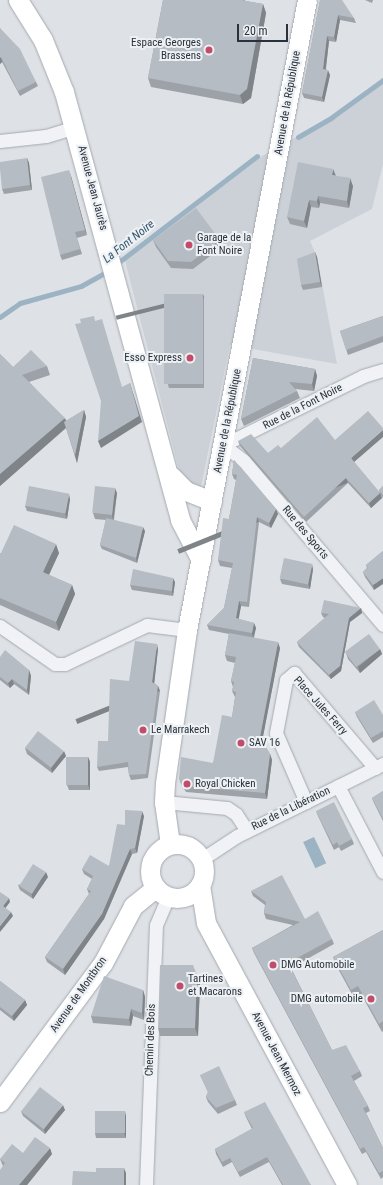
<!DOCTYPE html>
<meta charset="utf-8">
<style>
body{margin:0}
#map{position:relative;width:383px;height:1185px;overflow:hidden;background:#dee2e6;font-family:"Roboto Condensed",sans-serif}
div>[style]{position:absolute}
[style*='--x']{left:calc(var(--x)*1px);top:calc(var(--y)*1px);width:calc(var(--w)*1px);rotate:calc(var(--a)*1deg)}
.built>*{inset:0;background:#ccd1d8}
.water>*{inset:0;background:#9cb3c4;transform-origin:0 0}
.stream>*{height:5px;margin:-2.5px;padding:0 2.5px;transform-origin:2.5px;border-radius:2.5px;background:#9cb3c4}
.roads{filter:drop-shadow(0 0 1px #a4a9b0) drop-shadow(0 0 1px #a4a9b0)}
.street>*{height:13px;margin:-6.5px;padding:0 6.5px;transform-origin:6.5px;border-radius:6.5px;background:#f0f2f5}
.secondary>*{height:19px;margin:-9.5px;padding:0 9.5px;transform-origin:9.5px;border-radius:9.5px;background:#fff}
.secondary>.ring{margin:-9.5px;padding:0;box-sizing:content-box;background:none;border:19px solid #fff;border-radius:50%}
.wall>*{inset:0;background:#9da2a8}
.shaded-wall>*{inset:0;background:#7f8488;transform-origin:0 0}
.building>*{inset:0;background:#b6bcc3;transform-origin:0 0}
.dots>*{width:11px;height:11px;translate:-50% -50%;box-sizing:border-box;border:2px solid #edf1f4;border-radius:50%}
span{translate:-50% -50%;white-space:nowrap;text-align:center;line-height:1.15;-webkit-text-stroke:4px #edf1f4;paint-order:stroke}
.poi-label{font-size:11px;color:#29313c}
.right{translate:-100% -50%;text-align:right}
.left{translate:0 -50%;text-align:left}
.street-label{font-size:11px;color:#29313c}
.water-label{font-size:12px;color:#36546c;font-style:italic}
.scale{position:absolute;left:237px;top:24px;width:51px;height:18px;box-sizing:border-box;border:2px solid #29313c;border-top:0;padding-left:5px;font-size:12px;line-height:14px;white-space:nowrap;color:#29313c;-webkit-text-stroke:3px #edf1f4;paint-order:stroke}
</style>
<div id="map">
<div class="built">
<i style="clip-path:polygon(383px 80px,383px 164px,372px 209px,310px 241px,317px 257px,337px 364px,230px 345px,201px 487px,189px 484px,180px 474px,124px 257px,235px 171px,332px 117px)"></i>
</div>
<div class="water">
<i style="left:314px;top:837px;width:29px;height:12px;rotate:65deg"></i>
</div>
<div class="stream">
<i style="--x:298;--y:137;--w:39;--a:-30"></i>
<i style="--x:332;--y:117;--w:63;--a:-36"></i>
<i style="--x:115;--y:265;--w:179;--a:-37.5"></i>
<i style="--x:0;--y:317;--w:24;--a:-35"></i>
<i style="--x:20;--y:303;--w:63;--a:-15.6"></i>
<i style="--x:81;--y:286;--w:31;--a:-29"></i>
</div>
<div class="roads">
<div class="street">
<i style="--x:0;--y:141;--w:46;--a:-6.2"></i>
<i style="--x:46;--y:136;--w:31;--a:-17"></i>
<i style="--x:223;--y:445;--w:26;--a:37"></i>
<i style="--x:244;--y:461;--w:215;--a:49.7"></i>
<i style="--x:223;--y:445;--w:156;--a:-26.2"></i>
<i style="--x:363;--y:376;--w:21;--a:-17"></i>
<i style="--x:0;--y:626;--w:67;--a:34.6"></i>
<i style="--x:55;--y:664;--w:10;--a:0"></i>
<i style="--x:65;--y:664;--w:91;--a:-25.4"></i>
<i style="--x:147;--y:625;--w:40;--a:7.1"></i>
<i style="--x:338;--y:786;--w:97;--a:62.4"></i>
<i style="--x:164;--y:802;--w:63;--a:5.4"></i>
<i style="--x:227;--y:808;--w:11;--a:34"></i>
<i style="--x:236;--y:814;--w:20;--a:57"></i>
<i style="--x:306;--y:802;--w:75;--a:-113.5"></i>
<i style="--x:276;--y:733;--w:54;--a:-79.3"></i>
<i style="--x:286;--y:680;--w:11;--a:-41"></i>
<i style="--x:294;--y:673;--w:125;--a:49.5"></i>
<i style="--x:202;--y:859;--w:42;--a:-33.3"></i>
<i style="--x:237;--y:836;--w:163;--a:-26.3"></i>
<i style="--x:146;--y:1185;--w:260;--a:-87.8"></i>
<i style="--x:156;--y:925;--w:30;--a:-67"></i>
</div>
<div class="secondary">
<i style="--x:18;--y:0;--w:47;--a:58"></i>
<i style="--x:43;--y:40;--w:56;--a:68"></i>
<i style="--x:64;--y:92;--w:443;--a:74.8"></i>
<i style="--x:180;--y:520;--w:45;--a:62.3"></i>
<i style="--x:171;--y:476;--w:21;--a:45"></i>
<i style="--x:186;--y:491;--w:28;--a:21"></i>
<i class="ring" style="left:150px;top:844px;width:35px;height:35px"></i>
<i style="--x:170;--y:844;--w:42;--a:-98.1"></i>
<i style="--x:164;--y:802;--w:19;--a:-87"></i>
<i style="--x:165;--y:783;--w:155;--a:-81.8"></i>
<i style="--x:187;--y:630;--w:641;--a:-79.22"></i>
<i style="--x:200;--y:885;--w:38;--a:81"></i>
<i style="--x:206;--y:923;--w:298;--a:61.7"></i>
<i style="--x:0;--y:1102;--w:173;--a:-53.5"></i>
<i style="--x:103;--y:963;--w:64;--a:-62.2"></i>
<i style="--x:133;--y:906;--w:28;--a:-39"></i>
</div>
</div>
<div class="wall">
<i style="clip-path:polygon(163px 0,245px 0,245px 1px,263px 4px,266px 13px,251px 98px,243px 104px,151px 87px,148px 78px)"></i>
<i style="clip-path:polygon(320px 0,354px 18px,356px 23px,340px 20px,336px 42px,329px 41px,326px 69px,330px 75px,324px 102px,304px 98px,302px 93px)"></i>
<i style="clip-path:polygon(365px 0,373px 0,372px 3px)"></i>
<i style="clip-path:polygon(0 28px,36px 82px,38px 86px,20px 96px,2px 62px,0 64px)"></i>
<i style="clip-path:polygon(27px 158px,29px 163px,32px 190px,4px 194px,2px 189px)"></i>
<i style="clip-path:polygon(71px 176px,87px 235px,77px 238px,82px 254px,62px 260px,60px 255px)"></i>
<i style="clip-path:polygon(336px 176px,353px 186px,349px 208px,320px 203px,319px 208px,311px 207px,307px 228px,290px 224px,287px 217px)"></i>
<i style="clip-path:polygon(153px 240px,220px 240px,222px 247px,193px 269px,171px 268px,156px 247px)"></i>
<i style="clip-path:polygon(315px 252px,317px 257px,322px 287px,303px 290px,301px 285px)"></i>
<i style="clip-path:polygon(203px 294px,204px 298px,204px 388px,169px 388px,168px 385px)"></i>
<i style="clip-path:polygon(383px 316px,383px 342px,348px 355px,340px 331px)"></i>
<i style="clip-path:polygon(0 354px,13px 367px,47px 366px,50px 375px,29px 382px,66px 421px,84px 410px,86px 417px,77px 463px,66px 428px,0 486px)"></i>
<i style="clip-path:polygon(253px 358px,315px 369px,317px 376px,314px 391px,295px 389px,297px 391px,300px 398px,244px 426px,241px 419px)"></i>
<i style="clip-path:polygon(238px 441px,268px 453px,281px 448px,354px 462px,380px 493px,379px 490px,383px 486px,383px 498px,381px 495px,382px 498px,371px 508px,348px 483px,306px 522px,240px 446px)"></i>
<i style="clip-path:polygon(234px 460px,278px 514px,271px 528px,259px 522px,249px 607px,241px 606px,238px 619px,254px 623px,256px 628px,254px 638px,280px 648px,262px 741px,270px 754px,272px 760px,267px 799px,186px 792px,181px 784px,179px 778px,213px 763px,232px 717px,235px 697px,232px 691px,233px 687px,231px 681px,235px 663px,227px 661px,225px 655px,229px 634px,209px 630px,207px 625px,224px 608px,232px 568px,220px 566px,218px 560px,229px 519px,236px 480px,234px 479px,232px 474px)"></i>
<i style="clip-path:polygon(117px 493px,114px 520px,145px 531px,137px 563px,102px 549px,100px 545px,106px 520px,95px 519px,93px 513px)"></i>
<i style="clip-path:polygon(70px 499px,67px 519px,27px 511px,25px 506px)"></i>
<i style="clip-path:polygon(383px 551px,374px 590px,365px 577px,363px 572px,367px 568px,366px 565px)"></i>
<i style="clip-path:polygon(0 553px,59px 553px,49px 575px,72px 585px,75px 594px,59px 631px,0 605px)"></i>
<i style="clip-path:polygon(313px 569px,310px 589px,282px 584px,280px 579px)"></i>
<i style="clip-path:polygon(175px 582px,173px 596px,132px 590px,130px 585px)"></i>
<i style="clip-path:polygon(361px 608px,362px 613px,350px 622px,341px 671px,331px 679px,299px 647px,297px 642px,325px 618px,323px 617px,321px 613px)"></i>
<i style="clip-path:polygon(158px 649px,154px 683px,158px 686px,160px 691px,148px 778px,131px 780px,129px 775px,128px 767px,99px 771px,97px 767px,108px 741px,129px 681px)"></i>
<i style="clip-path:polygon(380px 649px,382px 654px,360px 673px,348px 659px,346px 653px)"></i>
<i style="clip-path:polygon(0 657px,29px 670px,31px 676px,29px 695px,14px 684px,10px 688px,0 680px)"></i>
<i style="clip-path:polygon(355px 712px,383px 715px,383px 737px,373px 743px,357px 717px)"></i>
<i style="clip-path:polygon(25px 748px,66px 756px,52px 773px,27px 754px)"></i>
<i style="clip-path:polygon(88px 757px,90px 762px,90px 790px,69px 790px,67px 785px)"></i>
<i style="clip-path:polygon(383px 791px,383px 821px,374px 803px,372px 798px)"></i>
<i style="clip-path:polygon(316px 811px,352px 839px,354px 844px,341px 851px,339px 847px,334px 850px,318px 816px)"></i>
<i style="clip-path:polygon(144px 816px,137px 853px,132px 854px,104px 919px,65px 975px,47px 962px,45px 957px,89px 894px,87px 889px,92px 879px,84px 874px,82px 869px,109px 866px,125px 825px)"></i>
<i style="clip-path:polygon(48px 877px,33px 899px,20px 890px,18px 885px)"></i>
<i style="clip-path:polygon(251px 891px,305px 919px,332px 939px,334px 944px,291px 968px,332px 1050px,360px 1071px,362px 1076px,354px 1081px,368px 1106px,370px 1111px,366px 1113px,383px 1148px,383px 1177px,381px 1179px,366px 1152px,362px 1154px,254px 953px,252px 948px,293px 925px,266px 919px,264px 913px,265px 905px,253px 896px)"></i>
<i style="clip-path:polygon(383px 930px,383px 1031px,382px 1032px,361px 994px,354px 998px,336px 965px,333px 957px)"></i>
<i style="clip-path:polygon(0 981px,25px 1000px,27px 1005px,14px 1021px,0 1010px)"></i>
<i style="clip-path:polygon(200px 983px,198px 1036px,160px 1036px,158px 1028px)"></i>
<i style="clip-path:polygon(143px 990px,145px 997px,144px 1020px,133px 1016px,131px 1026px,93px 1023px,91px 1016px)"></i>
<i style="clip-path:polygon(200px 1075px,235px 1100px,237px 1105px,218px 1114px,208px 1102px,206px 1097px,208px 1092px)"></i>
<i style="clip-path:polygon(65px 1110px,45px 1134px,23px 1116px,21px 1111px)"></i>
<i style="clip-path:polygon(244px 1112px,311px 1185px,282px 1185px,269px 1162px,240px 1177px,232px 1162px,223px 1167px,216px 1154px,215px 1149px,252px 1129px,246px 1117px)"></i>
<i style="clip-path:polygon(126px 1116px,126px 1138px,96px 1138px,95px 1133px)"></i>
<i style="clip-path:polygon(23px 1153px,52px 1154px,27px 1185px,0 1185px,3px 1166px,0 1159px)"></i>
</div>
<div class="shaded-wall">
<i style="clip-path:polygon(263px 4px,266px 13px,251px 98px,243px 104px,240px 95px)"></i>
<i style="clip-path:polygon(338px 15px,340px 20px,336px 42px,334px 37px)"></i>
<i style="clip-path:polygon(327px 36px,329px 41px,325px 74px,323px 69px)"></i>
<i style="clip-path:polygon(1px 57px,2px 62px,0 64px,0 58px)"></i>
<i style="clip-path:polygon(328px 70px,330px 75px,324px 102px,322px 97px)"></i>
<i style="clip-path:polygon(27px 158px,29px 163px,32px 190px,30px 185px)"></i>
<i style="clip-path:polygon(333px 169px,336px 176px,332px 175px)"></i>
<i style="clip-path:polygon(69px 170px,71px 176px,87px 235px,85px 230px)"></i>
<i style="clip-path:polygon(350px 178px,353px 186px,349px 208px,347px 201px)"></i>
<i style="clip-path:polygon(318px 196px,320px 203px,319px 208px,317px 201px)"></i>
<i style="clip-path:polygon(309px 200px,311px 207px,307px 228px,304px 221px)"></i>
<i style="left:220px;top:240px;width:7px;height:36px;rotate:74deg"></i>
<i style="clip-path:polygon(315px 252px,317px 257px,322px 287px,320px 282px)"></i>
<i style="left:203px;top:294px;width:4px;height:90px;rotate:76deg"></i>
<i style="clip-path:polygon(315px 369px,317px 376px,314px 391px,312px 384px)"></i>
<i style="clip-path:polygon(130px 383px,142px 422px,101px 448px,98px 441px)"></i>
<i style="clip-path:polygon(84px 410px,86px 417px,77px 463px,75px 455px)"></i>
<i style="clip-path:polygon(65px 418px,68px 426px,0 486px,0 474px)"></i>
<i style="clip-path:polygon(383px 430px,383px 437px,353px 463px,351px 458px)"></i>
<i style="left:346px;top:478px;width:5px;height:57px;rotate:68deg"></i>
<i style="clip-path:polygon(115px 488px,117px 493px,113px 521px,112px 515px)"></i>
<i style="clip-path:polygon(380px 493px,382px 498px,371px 508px,369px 503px)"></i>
<i style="clip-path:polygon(69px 494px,70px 499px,67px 519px,65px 513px)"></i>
<i style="clip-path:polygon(276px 509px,278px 514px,271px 528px,269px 523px)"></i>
<i style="left:257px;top:517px;width:5px;height:86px;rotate:68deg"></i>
<i style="clip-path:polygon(143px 527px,145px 531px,137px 563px,136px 558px)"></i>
<i style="clip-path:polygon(56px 544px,59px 553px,46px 581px,43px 572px)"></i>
<i style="clip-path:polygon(312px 564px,313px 569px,310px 589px,308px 584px)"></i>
<i style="clip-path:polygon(173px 578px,175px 582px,173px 596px,172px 591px)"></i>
<i style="clip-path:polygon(383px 578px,383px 584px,374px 590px,373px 585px)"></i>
<i style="clip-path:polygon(72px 585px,75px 594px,59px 631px,56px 622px)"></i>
<i style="clip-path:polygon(239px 601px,241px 606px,238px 623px,236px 618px)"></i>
<i style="clip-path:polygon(361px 608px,362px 613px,350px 622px,341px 671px,331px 679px,329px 675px,349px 618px)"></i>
<i style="clip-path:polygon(254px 623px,256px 628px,253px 638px,252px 633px)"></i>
<i style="clip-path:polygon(278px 642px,280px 648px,262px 742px,260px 737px)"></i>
<i style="clip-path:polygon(157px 644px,158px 649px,154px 686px,152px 682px)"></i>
<i style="clip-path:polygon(380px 649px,382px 654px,360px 673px,358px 667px)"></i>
<i style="clip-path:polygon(29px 670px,31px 676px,29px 695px,27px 690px)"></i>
<i style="clip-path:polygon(12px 679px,14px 684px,10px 688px,8px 683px)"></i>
<i style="left:158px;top:686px;width:5px;height:89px;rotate:68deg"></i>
<i style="clip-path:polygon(64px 751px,66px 756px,52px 773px,51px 768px)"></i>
<i style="clip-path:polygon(270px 754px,272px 760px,267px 799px,265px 793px)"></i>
<i style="clip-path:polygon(88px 757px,90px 762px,90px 790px,88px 785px)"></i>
<i style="clip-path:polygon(142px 811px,144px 816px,137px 853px,135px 848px)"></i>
<i style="clip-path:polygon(130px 849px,132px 854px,104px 919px,65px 975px,63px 969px)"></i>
<i style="clip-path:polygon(46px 872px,48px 877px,33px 899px,31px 893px)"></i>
<i style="clip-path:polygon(9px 898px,10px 902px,4px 910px,3px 906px)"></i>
<i style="clip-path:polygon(11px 912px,13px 916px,0 932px,0 926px)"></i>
<i style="clip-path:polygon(197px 975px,200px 983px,198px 1036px,195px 1028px)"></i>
<i style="clip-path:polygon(143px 990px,145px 997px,144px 1020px,142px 1013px)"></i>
<i style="clip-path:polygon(25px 1000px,27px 1005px,14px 1021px,12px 1016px)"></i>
<i style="clip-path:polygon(131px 1009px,133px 1016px,131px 1026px,129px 1019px)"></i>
<i style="clip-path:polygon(63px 1105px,65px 1110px,45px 1134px,44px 1129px)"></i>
<i style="clip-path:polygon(125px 1111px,126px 1116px,126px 1138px,124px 1133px)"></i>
<i style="clip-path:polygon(50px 1148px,52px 1154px,27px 1185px,19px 1185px)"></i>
<i style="clip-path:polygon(124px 1168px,126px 1173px,126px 1185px,124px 1185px)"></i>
</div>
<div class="building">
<i style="clip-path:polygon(163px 0,241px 0,263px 4px,247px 89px,240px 95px,148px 78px)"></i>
<i style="clip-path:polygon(320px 0,342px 0,354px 18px,338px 15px,334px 37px,327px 36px,323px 69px,328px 70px,322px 97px,302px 93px)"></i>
<i style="clip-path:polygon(0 28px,20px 49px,36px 82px,18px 91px,1px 57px,0 58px)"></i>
<i style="clip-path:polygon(27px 158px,30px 185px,2px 189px,0 169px,0 162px)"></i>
<i style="clip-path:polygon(298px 162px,333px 169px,332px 175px,350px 178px,347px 201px,318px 196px,317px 201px,309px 200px,304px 221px,287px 217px)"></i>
<i style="clip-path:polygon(69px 170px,85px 230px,75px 232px,80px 249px,60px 255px,41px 177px)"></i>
<i style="clip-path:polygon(196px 208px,220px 240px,191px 262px,168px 261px,153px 240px)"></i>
<i style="clip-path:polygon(315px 252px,320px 282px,301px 285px,297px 259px)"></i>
<i style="left:203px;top:294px;width:90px;height:39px;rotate:90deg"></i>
<i style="clip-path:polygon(94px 316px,95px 321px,102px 319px,122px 387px,130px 383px,139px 416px,98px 441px,101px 401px,75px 324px,81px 323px,80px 319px)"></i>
<i style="clip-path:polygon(383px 316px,383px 336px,346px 350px,340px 331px)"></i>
<i style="clip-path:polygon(31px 350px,47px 366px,22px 375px,65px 418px,0 474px,0 354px,13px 367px)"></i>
<i style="clip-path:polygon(253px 358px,315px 369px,312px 384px,289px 382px,297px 391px,241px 419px)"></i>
<i style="clip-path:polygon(84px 410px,75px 455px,64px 422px)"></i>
<i style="clip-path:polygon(368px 411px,383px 428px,383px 430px,351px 458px,380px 493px,369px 503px,346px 478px,304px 517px,238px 441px,251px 434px,268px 453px,278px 445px,281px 448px,317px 417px,335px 440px)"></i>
<i style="clip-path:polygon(234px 460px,276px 509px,269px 523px,257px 517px,247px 602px,239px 601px,236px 618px,254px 623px,252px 633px,207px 625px,224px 608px,233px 563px,218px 560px,223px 518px,229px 519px,237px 475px,232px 474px)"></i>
<i style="left:29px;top:486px;width:41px;height:20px;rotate:11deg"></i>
<i style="left:95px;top:486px;width:20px;height:27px;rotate:6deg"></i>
<i style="clip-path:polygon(383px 486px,383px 495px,379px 490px)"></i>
<i style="clip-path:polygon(106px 518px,143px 527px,136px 558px,100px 545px)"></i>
<i style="clip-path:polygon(14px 525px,56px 544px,43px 572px,72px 585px,56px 622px,0 598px,0 553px,1px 553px)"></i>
<i style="clip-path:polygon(383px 551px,383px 578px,373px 585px,363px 572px,368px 568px,366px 565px)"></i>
<i style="left:284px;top:558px;width:29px;height:21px;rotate:12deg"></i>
<i style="clip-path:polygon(133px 569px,173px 578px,172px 591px,130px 585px)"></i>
<i style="clip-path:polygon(324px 600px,361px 608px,349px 618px,340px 666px,329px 675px,297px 642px,329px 614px,321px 613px)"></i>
<i style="clip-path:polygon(229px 633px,278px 642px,260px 737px,270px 754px,265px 793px,184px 786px,179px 778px,181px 757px,213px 763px,222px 715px,232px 717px,236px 692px,232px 691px,234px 682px,231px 681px,236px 657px,225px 655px)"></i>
<i style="left:369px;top:634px;width:19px;height:30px;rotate:54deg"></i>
<i style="clip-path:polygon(135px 641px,157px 644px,152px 682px,158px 686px,146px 774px,129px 775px,128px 762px,97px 767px,98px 741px,108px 741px,110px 679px,129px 681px)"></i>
<i style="clip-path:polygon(5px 650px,29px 670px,27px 690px,12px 679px,8px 683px,0 677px,0 657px)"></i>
<i style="clip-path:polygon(374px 700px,383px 715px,383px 731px,371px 738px,355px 712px)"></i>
<i style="left:38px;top:731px;width:33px;height:21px;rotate:38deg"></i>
<i style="left:66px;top:757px;width:22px;height:28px"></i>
<i style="clip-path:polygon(383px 791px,383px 819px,372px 798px)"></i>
<i style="clip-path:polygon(334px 802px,352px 839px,339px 846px,337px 842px,333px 845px,316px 811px)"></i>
<i style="clip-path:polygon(125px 810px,142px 811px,135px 848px,130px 849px,102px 914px,63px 969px,45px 957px,91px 891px,87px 889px,93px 876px,82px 869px,90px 855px,109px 866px,117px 824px,125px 825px)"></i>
<i style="left:33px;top:864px;width:15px;height:26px;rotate:32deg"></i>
<i style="clip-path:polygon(282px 875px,305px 919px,318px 911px,332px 939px,288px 963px,332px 1050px,346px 1045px,360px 1071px,351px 1076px,368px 1106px,363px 1108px,383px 1148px,383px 1171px,379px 1173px,364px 1147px,360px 1149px,252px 948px,300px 922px,264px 913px,266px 902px,251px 891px)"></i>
<i style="clip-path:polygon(0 892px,9px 898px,3px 906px,11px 912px,0 926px)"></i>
<i style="clip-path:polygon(383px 930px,383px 1021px,379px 1024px,358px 986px,351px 990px,333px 957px)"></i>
<i style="clip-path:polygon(160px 965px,193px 965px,197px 975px,195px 1028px,158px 1028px)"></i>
<i style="clip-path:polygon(104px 976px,143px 990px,142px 1013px,131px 1009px,129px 1019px,91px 1016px)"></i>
<i style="clip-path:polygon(0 981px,25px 1000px,12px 1016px,0 1007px)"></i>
<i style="clip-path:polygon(219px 1066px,235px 1100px,216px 1108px,206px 1097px,208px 1092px,200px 1075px)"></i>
<i style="left:40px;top:1087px;width:29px;height:31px;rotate:38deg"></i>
<i style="clip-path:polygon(265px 1102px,311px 1185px,283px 1185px,267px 1157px,238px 1172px,230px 1158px,222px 1162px,215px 1149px,253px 1128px,244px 1112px)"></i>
<i style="left:95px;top:1111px;width:30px;height:22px"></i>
<i style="clip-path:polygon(35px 1137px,50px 1148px,19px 1185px,0 1185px,0 1170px,5px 1163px,0 1159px,12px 1144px,23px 1153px)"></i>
<i style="clip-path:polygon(96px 1168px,124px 1168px,124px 1185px,72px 1185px,73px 1171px,96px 1172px)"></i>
</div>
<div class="dots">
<i style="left:209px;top:50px;background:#c24d6a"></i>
<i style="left:189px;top:245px;background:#c24d6a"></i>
<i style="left:190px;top:358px;background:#c24d6a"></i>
<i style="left:143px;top:730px;background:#c24d6a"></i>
<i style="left:241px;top:743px;background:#c24d6a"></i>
<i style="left:187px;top:784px;background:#c24d6a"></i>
<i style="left:273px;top:965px;background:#c24d6a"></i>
<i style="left:180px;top:986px;background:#c24d6a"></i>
<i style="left:371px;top:999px;background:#c24d6a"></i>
</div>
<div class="poi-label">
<span class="right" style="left:201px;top:50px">Espace Georges<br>Brassens</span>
<span class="left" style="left:197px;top:245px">Garage de la<br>Font Noire</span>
<span class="right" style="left:182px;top:358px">Esso Express</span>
<span class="left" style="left:151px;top:730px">Le Marrakech</span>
<span class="left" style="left:249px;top:743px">SAV 16</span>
<span class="left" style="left:195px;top:784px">Royal Chicken</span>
<span class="left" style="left:281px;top:965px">DMG Automobile</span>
<span class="left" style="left:188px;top:986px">Tartines<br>et Macarons</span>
<span class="right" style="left:363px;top:999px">DMG automobile</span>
</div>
<div class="street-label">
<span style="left:288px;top:103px;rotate:-80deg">Avenue de la République</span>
<span style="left:92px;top:188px;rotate:75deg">Avenue Jean Jaurès</span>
<span style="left:303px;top:407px;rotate:-27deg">Rue de la Font Noire</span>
<span style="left:228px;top:421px;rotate:-79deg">Avenue de la République</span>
<span style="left:305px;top:533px;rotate:50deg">Rue des Sports</span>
<span style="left:320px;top:706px;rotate:48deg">Place Jules Ferry</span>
<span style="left:291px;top:809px;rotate:-26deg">Rue de la Libération</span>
<span style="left:79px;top:995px;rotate:-55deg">Avenue de Montbron</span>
<span style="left:151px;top:1040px;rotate:-88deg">Chemin des Bois</span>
<span style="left:276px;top:1054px;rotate:62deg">Avenue Jean Mermoz</span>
</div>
<div class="water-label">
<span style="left:129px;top:242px;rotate:-38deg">La Font Noire</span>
</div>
<div class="scale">20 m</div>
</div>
